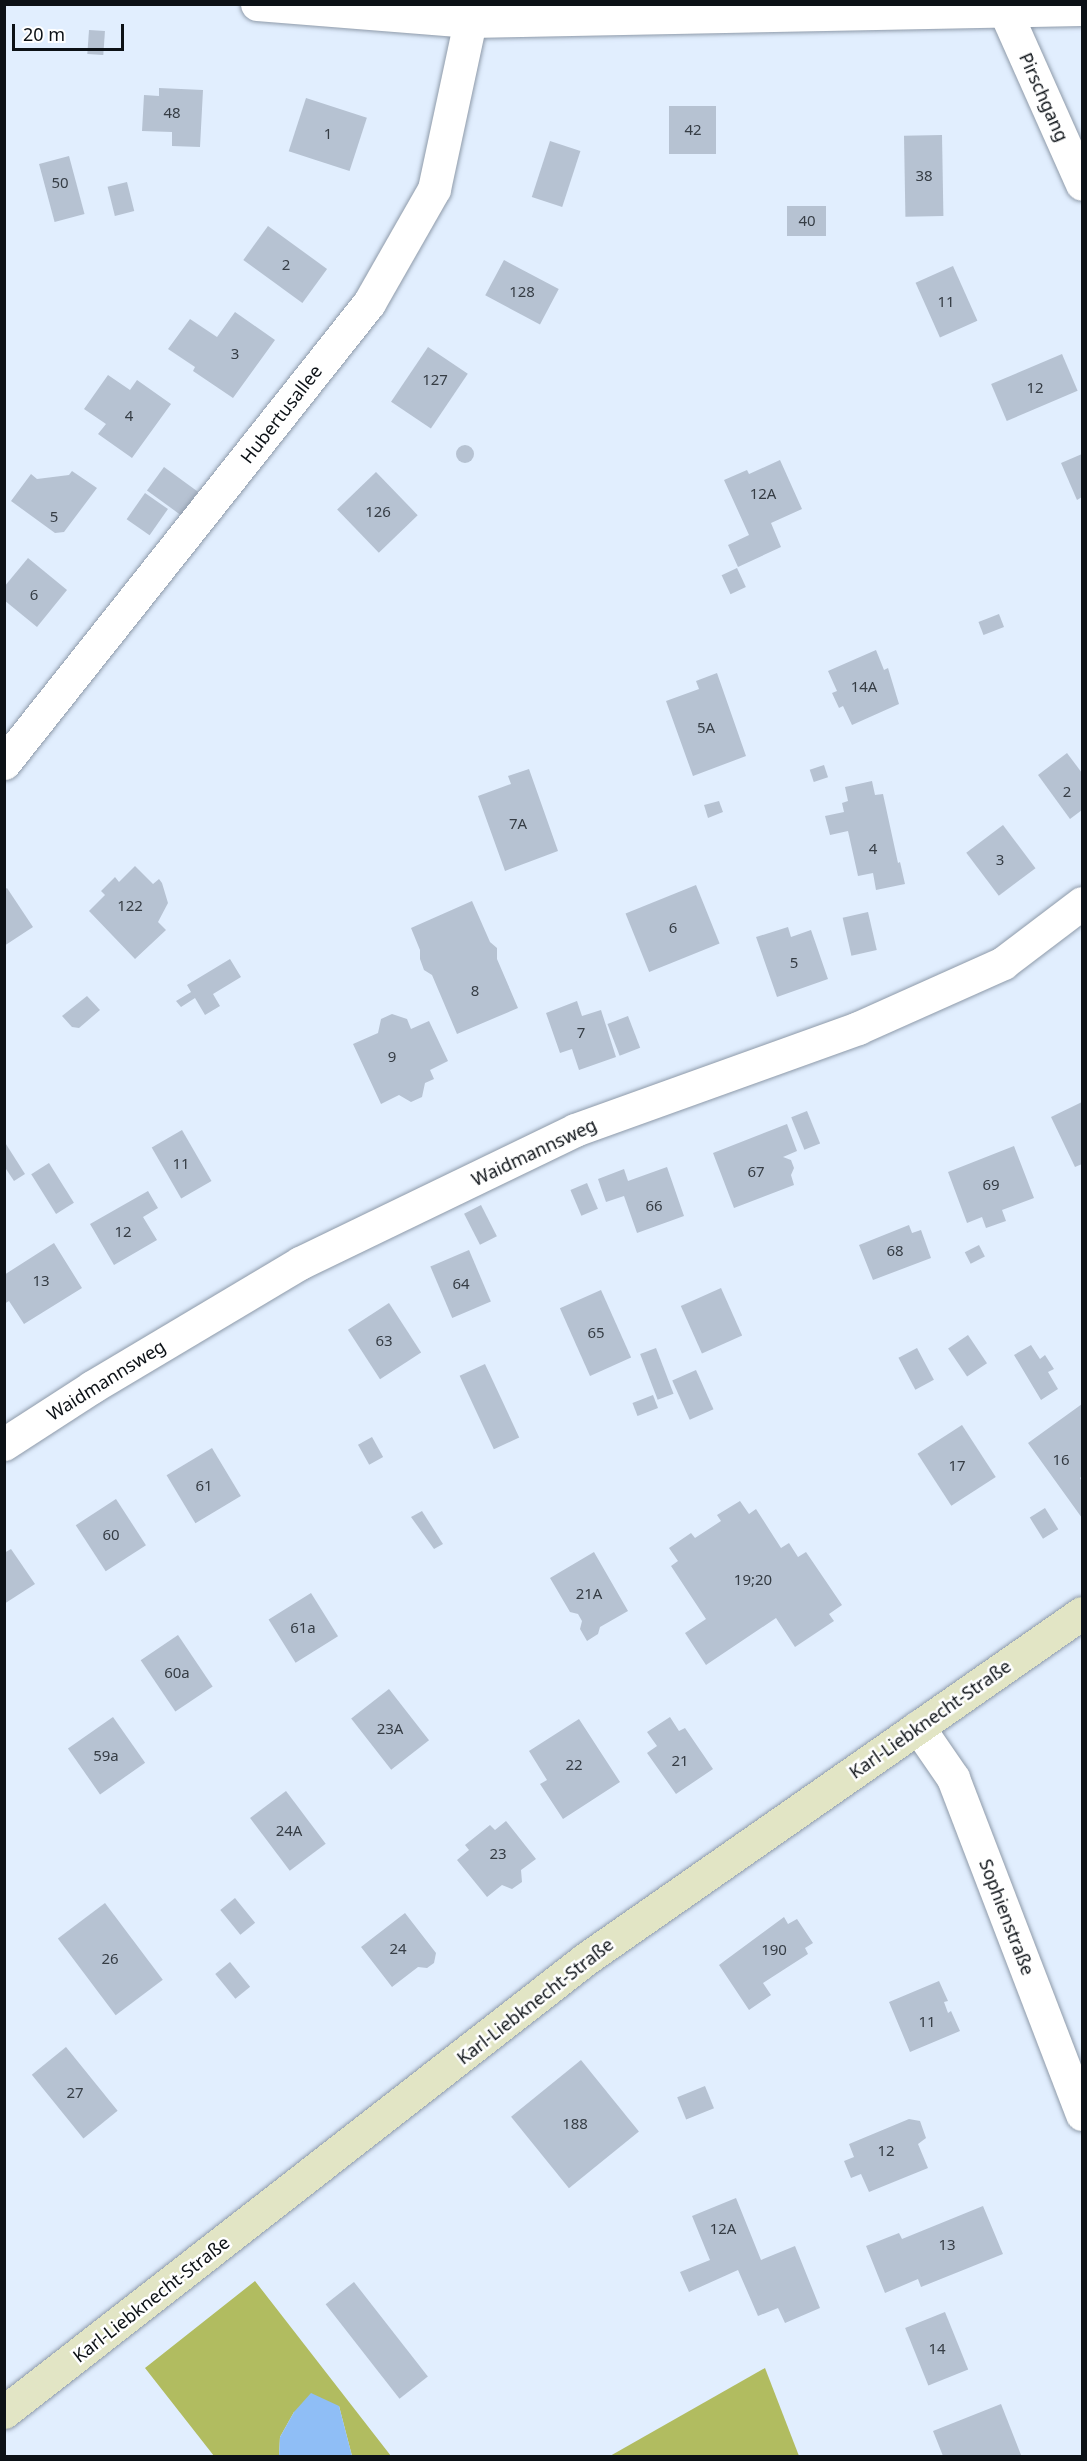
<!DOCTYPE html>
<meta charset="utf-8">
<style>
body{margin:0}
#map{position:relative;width:1087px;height:2461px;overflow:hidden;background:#e1eefe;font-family:"Noto Sans",sans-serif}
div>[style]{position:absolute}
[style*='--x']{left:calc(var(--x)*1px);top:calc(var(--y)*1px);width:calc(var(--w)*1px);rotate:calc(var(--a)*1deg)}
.forest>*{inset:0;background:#b1bc60}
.water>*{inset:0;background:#8fbef6}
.building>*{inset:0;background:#b6c2d2;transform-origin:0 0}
.round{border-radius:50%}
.roads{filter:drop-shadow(0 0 2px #8e9aa9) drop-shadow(0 0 2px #8e9aa9)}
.street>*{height:33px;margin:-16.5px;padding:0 16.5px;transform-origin:16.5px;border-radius:16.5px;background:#fff}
.secondary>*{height:33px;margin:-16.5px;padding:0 16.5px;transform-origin:16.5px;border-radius:16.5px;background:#e2e5c5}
span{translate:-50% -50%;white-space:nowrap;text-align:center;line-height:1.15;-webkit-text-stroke:5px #fff;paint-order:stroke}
.number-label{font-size:15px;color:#363d45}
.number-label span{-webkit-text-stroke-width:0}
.street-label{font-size:18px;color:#0c1116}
.frame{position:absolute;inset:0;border:6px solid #0c1116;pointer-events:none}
.scale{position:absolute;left:12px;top:24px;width:112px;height:27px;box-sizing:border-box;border:3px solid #0c1116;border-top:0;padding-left:8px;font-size:18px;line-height:21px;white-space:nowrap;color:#0c1116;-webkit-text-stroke:4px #fff;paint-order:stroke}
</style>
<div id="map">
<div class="forest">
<i style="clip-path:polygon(255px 2281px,391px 2456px,352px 2456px,339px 2406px,294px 2412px,280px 2437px,279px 2456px,214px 2456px,145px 2368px)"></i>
<i style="clip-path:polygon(765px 2368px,799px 2456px,610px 2456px)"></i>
</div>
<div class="water">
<i style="clip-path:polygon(311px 2393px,339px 2406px,352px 2456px,279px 2456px,280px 2437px,294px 2412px)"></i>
</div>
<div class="building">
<i style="left:89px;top:30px;width:16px;height:24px;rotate:4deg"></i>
<i style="clip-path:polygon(159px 88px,203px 90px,200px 147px,172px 146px,172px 132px,142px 131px,144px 95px,159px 96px)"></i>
<i style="left:306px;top:98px;width:64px;height:56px;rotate:18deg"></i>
<i style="left:669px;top:106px;width:47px;height:48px"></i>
<i style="left:942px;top:135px;width:81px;height:38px;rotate:89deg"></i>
<i style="left:550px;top:141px;width:32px;height:59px;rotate:18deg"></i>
<i style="left:69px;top:156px;width:60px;height:31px;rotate:75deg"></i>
<i style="left:127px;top:182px;width:30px;height:20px;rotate:76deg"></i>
<i style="left:787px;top:206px;width:39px;height:30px"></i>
<i style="left:268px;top:226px;width:73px;height:42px;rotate:36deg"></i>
<i style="left:504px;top:260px;width:62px;height:40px;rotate:28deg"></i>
<i style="left:953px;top:266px;width:60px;height:41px;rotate:66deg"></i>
<i style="clip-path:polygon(235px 312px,275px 340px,233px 398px,193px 371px,195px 367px,168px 349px,190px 319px,217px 337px)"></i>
<i style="left:428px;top:347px;width:48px;height:66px;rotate:34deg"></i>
<i style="left:1062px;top:354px;width:40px;height:77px;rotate:67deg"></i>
<i style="clip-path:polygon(108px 375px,130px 390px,137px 380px,171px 404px,132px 458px,98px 434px,106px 424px,84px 409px)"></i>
<i class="round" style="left:456px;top:445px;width:18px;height:18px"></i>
<i style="clip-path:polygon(1082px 454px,1082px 497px,1077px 500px,1061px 463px)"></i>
<i style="clip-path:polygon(780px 460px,802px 509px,771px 523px,781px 547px,738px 567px,728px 545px,749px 535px,724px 480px,747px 470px,749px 474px)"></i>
<i style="left:164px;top:467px;width:42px;height:29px;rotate:36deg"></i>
<i style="clip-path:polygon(72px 471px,97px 488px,64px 532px,55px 533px,11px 501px,31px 474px,37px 479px,69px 475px)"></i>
<i style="left:376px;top:472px;width:60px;height:54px;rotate:46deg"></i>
<i style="left:145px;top:493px;width:28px;height:32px;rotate:35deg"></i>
<i style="clip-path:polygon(28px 558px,67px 590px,37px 627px,4px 600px,4px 587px)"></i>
<i style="left:737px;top:568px;width:21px;height:17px;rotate:65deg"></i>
<i style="left:999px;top:614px;width:14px;height:22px;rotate:69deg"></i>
<i style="clip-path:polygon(876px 650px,884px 670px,888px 668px,899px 704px,852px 725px,843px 706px,839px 708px,832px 693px,837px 691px,828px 671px)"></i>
<i style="clip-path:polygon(717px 673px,746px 756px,693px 776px,666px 701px,699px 689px,696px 681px)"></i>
<i style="clip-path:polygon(1067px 753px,1082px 773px,1082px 810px,1070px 819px,1038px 775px)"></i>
<i style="left:824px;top:765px;width:13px;height:15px;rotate:72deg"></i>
<i style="clip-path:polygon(529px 769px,558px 851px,505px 871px,478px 796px,511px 784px,508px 776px)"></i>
<i style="clip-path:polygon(872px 781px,875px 795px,883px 794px,898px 863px,900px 862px,905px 884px,876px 890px,873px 873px,858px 876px,848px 831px,830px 835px,825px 816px,844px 812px,842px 803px,848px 801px,845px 787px)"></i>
<i style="clip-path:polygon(719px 801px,723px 812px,708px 818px,704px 805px)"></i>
<i style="left:1003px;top:825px;width:54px;height:46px;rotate:53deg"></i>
<i style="clip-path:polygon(135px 866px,153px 884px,159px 879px,162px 883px,168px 903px,158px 922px,166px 930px,135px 959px,89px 911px,105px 895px,101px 891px,115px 877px,119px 882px)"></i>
<i style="left:696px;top:885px;width:63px;height:76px;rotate:68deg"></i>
<i style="clip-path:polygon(7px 888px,33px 927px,4px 946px,4px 890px)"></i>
<i style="clip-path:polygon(472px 901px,490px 942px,497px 948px,497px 959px,518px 1008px,457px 1034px,432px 975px,424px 970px,420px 959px,420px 950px,411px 928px)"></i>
<i style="left:868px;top:912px;width:39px;height:26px;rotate:77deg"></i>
<i style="clip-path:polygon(788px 927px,791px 937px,811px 930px,828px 979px,777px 997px,756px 937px)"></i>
<i style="clip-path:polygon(230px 959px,241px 977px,213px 994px,220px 1006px,205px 1015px,195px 998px,181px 1007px,176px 1001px,191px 992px,187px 985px)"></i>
<i style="clip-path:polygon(87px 996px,100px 1010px,79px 1028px,72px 1027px,62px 1016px)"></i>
<i style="clip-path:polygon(577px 1001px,582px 1016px,601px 1010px,616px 1057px,579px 1070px,572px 1049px,560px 1053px,546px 1013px)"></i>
<i style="clip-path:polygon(392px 1014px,407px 1019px,411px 1029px,429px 1021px,448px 1061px,430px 1070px,434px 1079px,425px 1083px,422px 1097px,411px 1102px,399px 1095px,381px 1104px,353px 1044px,378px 1033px,381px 1019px)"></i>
<i style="left:628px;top:1016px;width:34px;height:22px;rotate:69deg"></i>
<i style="clip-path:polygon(1082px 1102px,1082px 1164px,1075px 1167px,1051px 1117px)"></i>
<i style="left:807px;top:1111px;width:35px;height:17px;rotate:68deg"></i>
<i style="clip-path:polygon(787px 1124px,797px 1151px,783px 1157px,791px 1160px,794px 1168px,791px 1175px,794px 1185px,734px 1208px,713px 1153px)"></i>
<i style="left:182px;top:1130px;width:59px;height:35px;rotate:60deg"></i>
<i style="clip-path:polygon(4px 1141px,25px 1174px,14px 1181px,4px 1166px)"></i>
<i style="clip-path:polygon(1014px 1146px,1034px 1198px,1002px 1210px,1006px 1221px,986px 1228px,982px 1217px,967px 1223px,948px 1172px)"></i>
<i style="left:49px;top:1163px;width:47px;height:21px;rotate:58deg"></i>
<i style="clip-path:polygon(667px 1167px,684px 1216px,637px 1233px,624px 1196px,606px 1202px,598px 1179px,624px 1169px,628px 1181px)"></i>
<i style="left:587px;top:1183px;width:28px;height:18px;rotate:67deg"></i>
<i style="clip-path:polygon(148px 1191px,158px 1208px,143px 1217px,157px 1240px,114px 1265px,90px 1224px)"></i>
<i style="left:481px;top:1205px;width:35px;height:19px;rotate:63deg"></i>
<i style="clip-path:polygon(909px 1225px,912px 1233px,921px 1230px,931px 1258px,873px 1280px,859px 1245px)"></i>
<i style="clip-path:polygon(54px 1243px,82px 1288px,24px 1324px,9px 1301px,4px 1304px,4px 1275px)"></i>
<i style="left:979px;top:1245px;width:13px;height:16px;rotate:63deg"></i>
<i style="left:469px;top:1250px;width:56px;height:42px;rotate:67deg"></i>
<i style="left:721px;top:1288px;width:52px;height:44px;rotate:66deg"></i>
<i style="left:601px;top:1290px;width:74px;height:45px;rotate:66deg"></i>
<i style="left:389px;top:1303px;width:59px;height:49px;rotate:57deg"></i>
<i style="left:968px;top:1335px;width:34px;height:24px;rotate:56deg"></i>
<i style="clip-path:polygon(1031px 1345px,1040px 1359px,1045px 1355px,1054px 1369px,1048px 1372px,1058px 1389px,1041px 1400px,1014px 1355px)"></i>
<i style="left:656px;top:1348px;width:49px;height:17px;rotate:69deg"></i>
<i style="left:917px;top:1348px;width:36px;height:21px;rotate:62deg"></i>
<i style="left:485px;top:1364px;width:81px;height:28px;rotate:65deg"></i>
<i style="left:696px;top:1370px;width:43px;height:26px;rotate:66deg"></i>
<i style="left:653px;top:1395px;width:14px;height:22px;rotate:69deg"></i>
<i style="clip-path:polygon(1082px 1404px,1082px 1476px,1080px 1478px,1082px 1482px,1082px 1518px,1028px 1443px)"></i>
<i style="left:962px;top:1425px;width:62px;height:53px;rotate:57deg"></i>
<i style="left:372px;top:1437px;width:23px;height:16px;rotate:61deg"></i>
<i style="left:212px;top:1448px;width:56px;height:53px;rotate:59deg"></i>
<i style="left:116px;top:1499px;width:55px;height:48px;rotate:57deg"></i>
<i style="clip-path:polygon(740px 1501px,749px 1514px,756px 1509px,781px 1548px,789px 1543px,798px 1557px,806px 1552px,842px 1605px,829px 1614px,834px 1621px,795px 1647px,776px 1618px,706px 1665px,685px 1633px,706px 1619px,671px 1566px,678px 1561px,669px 1548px,691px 1533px,695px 1538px,721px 1521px,717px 1515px)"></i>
<i style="left:1045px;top:1508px;width:25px;height:18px;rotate:58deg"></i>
<i style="clip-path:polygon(422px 1511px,443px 1544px,434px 1549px,411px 1517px)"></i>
<i style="clip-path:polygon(11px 1549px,35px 1584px,4px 1604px,4px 1553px)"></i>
<i style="clip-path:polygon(594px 1552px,628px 1611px,600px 1627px,598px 1634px,587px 1641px,580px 1629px,582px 1621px,578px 1614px,570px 1612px,550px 1578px)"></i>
<i style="left:311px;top:1593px;width:51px;height:50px;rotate:58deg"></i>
<i style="left:178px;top:1635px;width:62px;height:45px;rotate:56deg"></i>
<i style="left:389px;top:1689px;width:65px;height:48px;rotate:52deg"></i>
<i style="left:113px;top:1717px;width:56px;height:55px;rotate:55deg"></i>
<i style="clip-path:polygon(670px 1717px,679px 1731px,685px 1728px,713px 1769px,676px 1794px,647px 1753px,657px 1746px,647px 1732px)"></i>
<i style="clip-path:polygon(579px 1719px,620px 1782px,563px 1819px,540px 1784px,547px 1780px,529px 1751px)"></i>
<i style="left:286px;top:1791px;width:66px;height:45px;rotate:53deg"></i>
<i style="clip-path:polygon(506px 1821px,536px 1859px,521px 1870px,522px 1882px,512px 1889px,502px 1885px,487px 1897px,457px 1860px,469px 1850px,465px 1845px,490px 1825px,495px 1830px)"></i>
<i style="left:235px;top:1898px;width:32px;height:19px;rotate:51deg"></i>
<i style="left:105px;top:1903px;width:96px;height:59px;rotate:53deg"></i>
<i style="clip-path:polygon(405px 1913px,436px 1953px,434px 1963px,427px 1968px,418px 1967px,392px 1987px,361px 1947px)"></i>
<i style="clip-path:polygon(784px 1917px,788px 1924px,797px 1919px,813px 1943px,805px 1948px,808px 1954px,763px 1983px,771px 1995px,749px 2010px,719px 1965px)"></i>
<i style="left:230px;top:1962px;width:32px;height:19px;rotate:51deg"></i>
<i style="clip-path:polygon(939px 1981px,948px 2001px,944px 2002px,948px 2013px,951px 2011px,960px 2031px,910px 2052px,889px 2002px)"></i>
<i style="left:66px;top:2047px;width:82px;height:44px;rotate:51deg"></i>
<i style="left:581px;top:2060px;width:92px;height:90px;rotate:51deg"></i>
<i style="left:705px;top:2086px;width:24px;height:30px;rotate:68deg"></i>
<i style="clip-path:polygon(909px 2119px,920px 2121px,926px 2138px,918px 2144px,928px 2168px,869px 2192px,861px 2174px,851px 2178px,844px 2161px,854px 2157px,849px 2144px)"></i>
<i style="clip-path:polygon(736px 2198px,761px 2260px,795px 2246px,820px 2308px,785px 2323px,778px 2308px,758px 2316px,738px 2270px,689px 2292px,680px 2272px,710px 2260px,692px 2216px)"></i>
<i style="clip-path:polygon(983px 2206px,1003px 2254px,921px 2287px,918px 2279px,885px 2293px,866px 2246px,899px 2233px,902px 2239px)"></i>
<i style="left:354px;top:2282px;width:120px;height:36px;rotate:52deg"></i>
<i style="left:945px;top:2312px;width:62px;height:43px;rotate:68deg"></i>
<i style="clip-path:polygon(1001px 2404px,1021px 2455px,943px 2456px,933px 2431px)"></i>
</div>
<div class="roads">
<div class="street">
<i style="--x:257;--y:4;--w:214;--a:4.6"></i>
<i style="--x:470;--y:21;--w:612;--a:-1.12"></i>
<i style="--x:1005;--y:4;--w:7;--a:90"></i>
<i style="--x:1005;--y:11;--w:189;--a:66"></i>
<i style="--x:4;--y:763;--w:587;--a:-51.57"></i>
<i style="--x:369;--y:303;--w:131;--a:-60.3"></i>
<i style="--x:434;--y:189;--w:172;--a:-77.9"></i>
<i style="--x:4;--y:1444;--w:105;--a:-32.9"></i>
<i style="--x:92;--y:1387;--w:242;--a:-30.8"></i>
<i style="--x:300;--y:1263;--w:305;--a:-25.8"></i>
<i style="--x:575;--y:1130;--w:301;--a:-19.8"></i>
<i style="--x:858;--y:1028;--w:159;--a:-24.1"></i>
<i style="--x:1003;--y:963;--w:99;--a:-37.2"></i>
<i style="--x:918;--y:1727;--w:62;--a:55.5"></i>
<i style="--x:953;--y:1778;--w:360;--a:69"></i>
</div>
<div class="secondary">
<i style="--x:4;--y:2412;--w:739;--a:-37.91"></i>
<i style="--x:587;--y:1958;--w:603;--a:-34.88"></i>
</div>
</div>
<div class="number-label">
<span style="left:172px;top:113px">48</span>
<span style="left:693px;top:130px">42</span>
<span style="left:328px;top:134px">1</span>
<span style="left:924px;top:176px">38</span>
<span style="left:60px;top:183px">50</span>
<span style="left:807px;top:221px">40</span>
<span style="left:286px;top:265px">2</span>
<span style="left:522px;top:292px">128</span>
<span style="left:946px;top:302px">11</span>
<span style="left:235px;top:354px">3</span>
<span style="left:435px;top:380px">127</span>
<span style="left:1035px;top:388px">12</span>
<span style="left:129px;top:416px">4</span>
<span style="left:763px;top:494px">12A</span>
<span style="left:378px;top:512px">126</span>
<span style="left:54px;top:517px">5</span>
<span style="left:34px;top:595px">6</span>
<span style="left:864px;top:687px">14A</span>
<span style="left:706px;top:728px">5A</span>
<span style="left:1067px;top:792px">2</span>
<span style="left:518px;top:824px">7A</span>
<span style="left:873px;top:849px">4</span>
<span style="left:1000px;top:860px">3</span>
<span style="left:130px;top:906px">122</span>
<span style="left:673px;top:928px">6</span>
<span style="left:794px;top:963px">5</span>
<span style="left:475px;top:991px">8</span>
<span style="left:581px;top:1033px">7</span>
<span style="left:392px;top:1057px">9</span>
<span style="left:181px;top:1164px">11</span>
<span style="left:756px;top:1172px">67</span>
<span style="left:991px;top:1185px">69</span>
<span style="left:654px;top:1206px">66</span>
<span style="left:123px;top:1232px">12</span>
<span style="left:895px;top:1251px">68</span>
<span style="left:41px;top:1281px">13</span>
<span style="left:461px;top:1284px">64</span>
<span style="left:596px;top:1333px">65</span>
<span style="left:384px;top:1341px">63</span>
<span style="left:1061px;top:1460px">16</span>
<span style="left:957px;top:1466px">17</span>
<span style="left:204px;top:1486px">61</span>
<span style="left:111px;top:1535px">60</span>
<span style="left:753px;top:1580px">19;20</span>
<span style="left:589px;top:1594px">21A</span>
<span style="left:303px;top:1628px">61a</span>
<span style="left:177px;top:1673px">60a</span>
<span style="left:390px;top:1729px">23A</span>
<span style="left:106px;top:1756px">59a</span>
<span style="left:680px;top:1761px">21</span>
<span style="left:574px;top:1765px">22</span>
<span style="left:289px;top:1831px">24A</span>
<span style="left:498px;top:1854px">23</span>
<span style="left:398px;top:1949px">24</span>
<span style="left:774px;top:1950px">190</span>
<span style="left:110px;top:1959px">26</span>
<span style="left:927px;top:2022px">11</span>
<span style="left:75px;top:2093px">27</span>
<span style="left:575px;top:2124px">188</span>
<span style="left:886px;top:2151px">12</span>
<span style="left:723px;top:2229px">12A</span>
<span style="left:947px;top:2245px">13</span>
<span style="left:937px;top:2349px">14</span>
</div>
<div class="street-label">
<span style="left:1044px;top:97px;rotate:66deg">Pirschgang</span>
<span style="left:281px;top:414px;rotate:-52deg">Hubertusallee</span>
<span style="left:534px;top:1152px;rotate:-25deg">Waidmannsweg</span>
<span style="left:106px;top:1380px;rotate:-32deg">Waidmannsweg</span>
<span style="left:930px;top:1719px;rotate:-35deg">Karl-Liebknecht-Straße</span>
<span style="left:1007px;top:1917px;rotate:69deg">Sophienstraße</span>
<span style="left:535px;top:2001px;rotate:-38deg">Karl-Liebknecht-Straße</span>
<span style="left:151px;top:2299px;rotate:-38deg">Karl-Liebknecht-Straße</span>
</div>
<div class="frame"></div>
<div class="scale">20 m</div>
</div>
